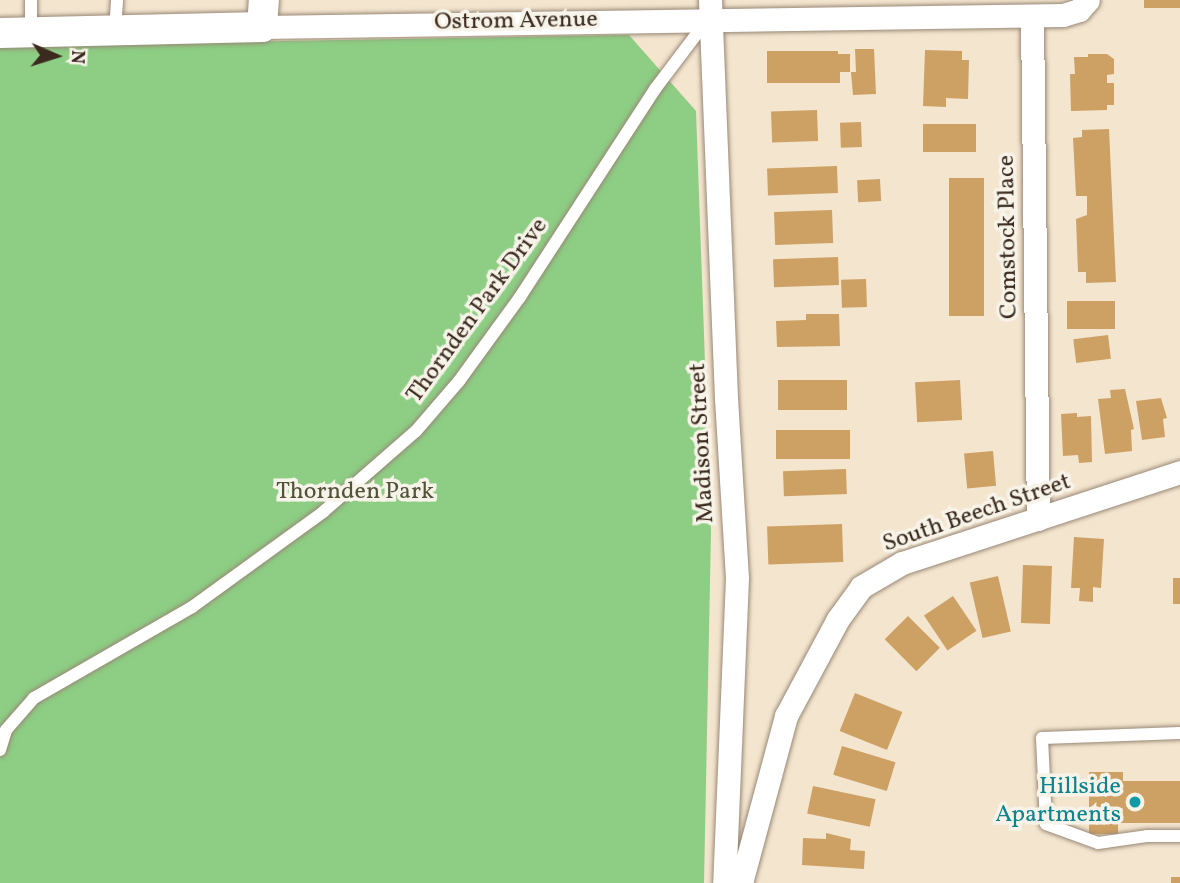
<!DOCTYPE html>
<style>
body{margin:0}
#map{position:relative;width:1180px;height:883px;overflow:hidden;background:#f4e5cf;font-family:Vollkorn,serif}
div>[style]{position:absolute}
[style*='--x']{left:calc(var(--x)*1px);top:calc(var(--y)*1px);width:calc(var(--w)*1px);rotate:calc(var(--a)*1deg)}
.green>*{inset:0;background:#8dcd84}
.building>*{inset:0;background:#cda064;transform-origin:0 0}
.roads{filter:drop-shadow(0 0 2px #988876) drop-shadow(0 0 2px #988876)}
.service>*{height:12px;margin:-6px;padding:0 6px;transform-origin:6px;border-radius:6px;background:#fff}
.minor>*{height:23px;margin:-11.5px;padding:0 11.5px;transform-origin:11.5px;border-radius:11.5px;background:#fff}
.tertiary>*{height:30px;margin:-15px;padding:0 15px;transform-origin:15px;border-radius:15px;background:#fff}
.dots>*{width:19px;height:19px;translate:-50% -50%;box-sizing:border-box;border:4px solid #f7f3e8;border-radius:50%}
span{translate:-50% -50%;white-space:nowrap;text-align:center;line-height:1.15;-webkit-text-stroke:7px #f7f3e8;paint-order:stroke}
.street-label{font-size:24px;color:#3b2a1e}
.park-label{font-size:24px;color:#505338}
.culture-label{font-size:24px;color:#0d838f}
.right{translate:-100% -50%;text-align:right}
.north{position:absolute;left:21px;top:21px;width:70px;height:70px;-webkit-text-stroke:5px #f7f3e8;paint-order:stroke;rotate:93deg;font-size:19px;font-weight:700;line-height:28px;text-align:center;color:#3b2a1e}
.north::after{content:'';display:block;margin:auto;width:24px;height:32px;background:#3b2a1e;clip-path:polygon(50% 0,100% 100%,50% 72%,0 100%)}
</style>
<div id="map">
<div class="green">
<i style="clip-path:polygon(629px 35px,696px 111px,711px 531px,704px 883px,0 883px,0 46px)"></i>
</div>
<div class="building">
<i style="left:1144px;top:0;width:36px;height:8px"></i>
<i style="clip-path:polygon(855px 49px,874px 49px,876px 94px,853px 95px,851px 72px,856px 72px)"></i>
<i style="clip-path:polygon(925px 50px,962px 51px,962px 60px,969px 60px,968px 99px,946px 98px,946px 107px,923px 106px)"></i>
<i style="clip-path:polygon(767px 51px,838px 51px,838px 54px,850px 54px,850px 72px,840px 72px,840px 83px,767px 83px)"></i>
<i style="clip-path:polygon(1088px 54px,1107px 54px,1114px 59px,1114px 74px,1107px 75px,1107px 83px,1114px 83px,1114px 105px,1107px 105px,1107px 110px,1071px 111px,1070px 74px,1075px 74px,1074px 57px,1088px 57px)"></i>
<i style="left:817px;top:110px;width:31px;height:46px;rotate:88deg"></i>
<i style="left:861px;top:122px;width:25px;height:21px;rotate:88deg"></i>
<i style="left:976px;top:124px;width:28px;height:53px;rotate:90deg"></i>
<i style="clip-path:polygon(1109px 129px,1116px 282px,1086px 283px,1086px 272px,1078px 272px,1076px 219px,1087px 215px,1087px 196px,1076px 196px,1073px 138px,1082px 137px,1082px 130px)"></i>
<i style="left:837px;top:166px;width:27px;height:70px;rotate:88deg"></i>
<i style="left:949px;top:178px;width:35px;height:138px"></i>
<i style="left:880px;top:179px;width:22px;height:23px;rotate:87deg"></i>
<i style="left:832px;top:210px;width:33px;height:58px;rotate:88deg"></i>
<i style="left:838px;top:257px;width:28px;height:65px;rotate:88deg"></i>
<i style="left:866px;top:279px;width:28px;height:25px;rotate:88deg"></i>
<i style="left:1115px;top:301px;width:28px;height:48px;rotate:90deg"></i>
<i style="clip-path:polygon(806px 314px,839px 314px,840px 346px,777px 347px,776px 321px,806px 320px)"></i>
<i style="left:1108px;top:335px;width:24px;height:35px;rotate:83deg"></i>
<i style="left:778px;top:380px;width:69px;height:30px"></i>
<i style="left:960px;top:380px;width:40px;height:45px;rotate:87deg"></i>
<i style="clip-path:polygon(1125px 389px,1134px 429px,1131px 430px,1132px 451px,1105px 454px,1098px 399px,1111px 398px,1110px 390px)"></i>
<i style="clip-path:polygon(1161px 398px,1167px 418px,1163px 419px,1165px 437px,1142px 440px,1136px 401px)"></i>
<i style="clip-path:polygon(1077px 413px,1077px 417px,1091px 416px,1092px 462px,1079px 463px,1078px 455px,1063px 456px,1061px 414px)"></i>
<i style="left:850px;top:430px;width:29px;height:74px;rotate:90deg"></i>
<i style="left:993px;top:451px;width:35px;height:29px;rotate:85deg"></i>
<i style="left:846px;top:469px;width:25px;height:63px;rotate:88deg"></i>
<i style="left:842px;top:524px;width:38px;height:75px;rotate:88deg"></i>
<i style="clip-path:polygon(1074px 537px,1104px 539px,1101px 588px,1093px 587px,1093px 602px,1079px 601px,1080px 588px,1071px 588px)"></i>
<i style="left:1023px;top:565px;width:29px;height:58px;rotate:2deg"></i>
<i style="left:998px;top:576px;width:57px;height:29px;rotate:77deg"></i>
<i style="left:1173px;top:578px;width:7px;height:26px"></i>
<i style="left:953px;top:596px;width:42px;height:35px;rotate:56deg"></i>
<i style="left:908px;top:616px;width:45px;height:33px;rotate:45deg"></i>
<i style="left:855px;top:693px;width:51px;height:41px;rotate:22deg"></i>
<i style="left:842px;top:746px;width:56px;height:30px;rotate:17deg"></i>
<i style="clip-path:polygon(1089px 772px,1123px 772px,1123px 781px,1180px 781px,1180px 823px,1118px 823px,1118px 834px,1089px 834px)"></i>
<i style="left:813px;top:786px;width:64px;height:28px;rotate:12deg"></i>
<i style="clip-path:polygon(826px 833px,851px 839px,850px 850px,865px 851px,864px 869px,802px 865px,803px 838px,826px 839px)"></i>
<i style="left:1171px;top:877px;width:9px;height:6px"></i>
</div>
<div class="roads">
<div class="service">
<i style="--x:31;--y:0;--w:32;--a:90"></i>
<i style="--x:115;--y:30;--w:30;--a:-86"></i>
<i style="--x:1180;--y:733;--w:138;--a:177.9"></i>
<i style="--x:1042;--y:738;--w:86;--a:87.3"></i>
<i style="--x:1046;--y:824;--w:55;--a:20.1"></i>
<i style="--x:1098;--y:843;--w:49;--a:-8.1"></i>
<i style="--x:1147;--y:836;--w:33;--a:0"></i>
<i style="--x:0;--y:750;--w:21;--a:-73"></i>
<i style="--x:6;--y:730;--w:43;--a:-48.8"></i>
<i style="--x:34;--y:698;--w:182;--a:-29.9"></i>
<i style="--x:192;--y:607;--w:162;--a:-35.9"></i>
<i style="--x:323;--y:512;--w:123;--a:-41.1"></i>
<i style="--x:416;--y:431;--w:66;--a:-49.3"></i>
<i style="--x:459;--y:381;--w:104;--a:-54"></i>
<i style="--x:520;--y:297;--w:248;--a:-57"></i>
<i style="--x:655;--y:89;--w:88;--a:-52.9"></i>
</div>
<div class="minor">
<i style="--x:710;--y:0;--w:398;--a:87.7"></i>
<i style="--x:726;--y:398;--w:180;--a:86.5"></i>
<i style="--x:737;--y:578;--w:305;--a:92.4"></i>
<i style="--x:1032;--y:16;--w:503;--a:89.32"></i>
<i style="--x:262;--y:27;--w:801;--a:-0.86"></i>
<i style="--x:1063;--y:15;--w:17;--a:-17"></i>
<i style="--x:1079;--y:10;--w:13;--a:-48"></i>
<i style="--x:741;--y:883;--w:173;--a:-74.9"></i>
<i style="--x:786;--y:716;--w:110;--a:-61.8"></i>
<i style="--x:838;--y:619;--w:39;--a:-54"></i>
<i style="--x:861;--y:587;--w:48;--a:-30.3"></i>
<i style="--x:902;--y:563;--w:293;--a:-18.1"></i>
</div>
<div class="tertiary">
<i style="--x:0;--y:33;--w:262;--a:-1.3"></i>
<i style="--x:262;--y:27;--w:27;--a:-86"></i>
</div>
</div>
<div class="dots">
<i style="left:1135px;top:802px;background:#0f9aa8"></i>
</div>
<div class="street-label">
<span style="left:516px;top:22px;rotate:-1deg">Ostrom Avenue</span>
<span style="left:1009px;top:237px;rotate:-91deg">Comstock Place</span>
<span style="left:478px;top:311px;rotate:-54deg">Thornden Park Drive</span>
<span style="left:703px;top:443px;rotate:-93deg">Madison Street</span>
<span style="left:977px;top:514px;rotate:-19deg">South Beech Street</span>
</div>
<div class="park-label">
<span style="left:355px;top:493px">Thornden Park</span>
</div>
<div class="culture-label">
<span class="right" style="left:1121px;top:802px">Hillside<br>Apartments</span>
</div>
<div class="north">N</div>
</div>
